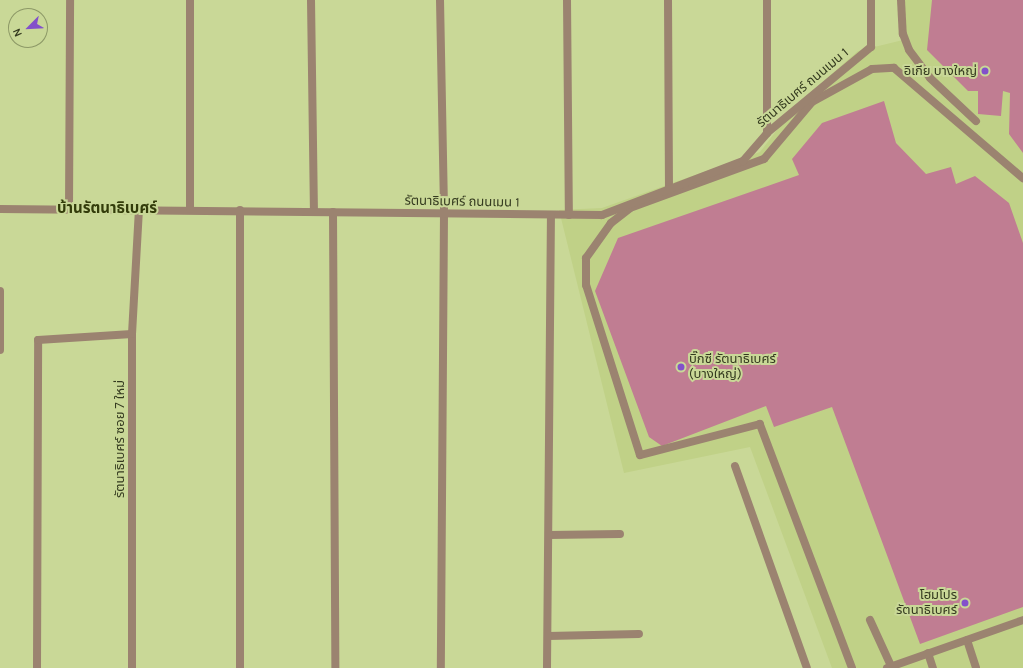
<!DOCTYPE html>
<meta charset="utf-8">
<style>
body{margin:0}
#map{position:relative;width:1023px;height:668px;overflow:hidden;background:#c9d897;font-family:Karla,"Noto Sans Thai",sans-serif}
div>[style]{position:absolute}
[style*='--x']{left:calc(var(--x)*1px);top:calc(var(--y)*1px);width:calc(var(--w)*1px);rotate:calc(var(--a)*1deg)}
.built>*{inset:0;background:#c0d187}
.building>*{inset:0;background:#c07d92}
.service>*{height:8px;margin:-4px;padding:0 4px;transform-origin:4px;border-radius:4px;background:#9b8370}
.minor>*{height:8px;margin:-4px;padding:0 4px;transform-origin:4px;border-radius:4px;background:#9b8370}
.dots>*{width:11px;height:11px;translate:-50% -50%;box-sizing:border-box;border:2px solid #c9d897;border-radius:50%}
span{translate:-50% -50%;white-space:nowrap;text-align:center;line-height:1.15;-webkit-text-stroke:4px #c9d897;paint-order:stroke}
.poi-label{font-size:13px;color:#343a1f}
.right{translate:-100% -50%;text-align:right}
.left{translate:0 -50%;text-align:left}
.street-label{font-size:13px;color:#343a1f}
.quarter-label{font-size:15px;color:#333c0a;font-weight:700}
.north{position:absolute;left:8px;top:8px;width:40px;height:40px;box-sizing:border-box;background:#c9d897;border:1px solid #8d9967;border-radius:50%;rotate:246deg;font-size:11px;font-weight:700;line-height:16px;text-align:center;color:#343a1f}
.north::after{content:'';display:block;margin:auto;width:14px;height:18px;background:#8351ca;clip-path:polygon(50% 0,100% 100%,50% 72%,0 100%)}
</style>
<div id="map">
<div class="built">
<i style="clip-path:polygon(902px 0,1023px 0,1023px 668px,832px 668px,750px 447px,624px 473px,559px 210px,602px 208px,760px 152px,796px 105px,858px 51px,903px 40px)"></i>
</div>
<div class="building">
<i style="clip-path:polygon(932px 0,1023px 0,1023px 153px,1009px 134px,1010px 93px,1003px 91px,1001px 116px,978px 114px,978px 91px,968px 91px,927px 50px)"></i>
<i style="clip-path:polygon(884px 101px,896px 143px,926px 174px,951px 167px,956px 184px,975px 176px,1009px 203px,1023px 243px,1023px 607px,920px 644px,832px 407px,774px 427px,766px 406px,662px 446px,649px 437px,595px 291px,618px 238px,799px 175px,792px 159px,822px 123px)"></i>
</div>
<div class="service">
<i style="--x:901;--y:0;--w:34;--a:87"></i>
<i style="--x:903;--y:34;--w:17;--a:69"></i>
<i style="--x:909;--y:50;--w:35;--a:53"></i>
<i style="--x:930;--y:78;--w:63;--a:43.1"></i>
<i style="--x:735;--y:466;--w:214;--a:70.4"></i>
<i style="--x:870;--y:620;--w:53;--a:65.4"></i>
<i style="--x:967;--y:640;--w:29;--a:72"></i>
<i style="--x:928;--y:653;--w:16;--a:72"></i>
<i style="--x:852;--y:668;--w:261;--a:-110.7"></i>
<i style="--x:760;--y:424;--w:124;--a:165.5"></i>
<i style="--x:640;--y:455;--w:178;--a:-107.6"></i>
<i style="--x:586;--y:285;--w:27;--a:-90"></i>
<i style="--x:586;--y:258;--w:43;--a:-54.5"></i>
<i style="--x:611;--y:223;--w:24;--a:-38"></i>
<i style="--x:630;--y:208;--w:143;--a:-20.1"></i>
<i style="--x:764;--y:159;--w:75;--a:-49.9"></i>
<i style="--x:812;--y:102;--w:68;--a:-28.8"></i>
<i style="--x:872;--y:69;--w:22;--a:-3"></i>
<i style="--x:894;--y:68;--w:170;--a:40.5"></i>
<i style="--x:887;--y:668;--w:144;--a:-19.4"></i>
</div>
<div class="minor">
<i style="--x:311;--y:0;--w:211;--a:89.2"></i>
<i style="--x:440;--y:0;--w:213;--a:88.9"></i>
<i style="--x:444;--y:213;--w:455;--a:90.4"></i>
<i style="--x:567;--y:0;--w:215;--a:89.5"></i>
<i style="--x:668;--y:0;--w:189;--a:89.7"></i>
<i style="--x:767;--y:133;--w:133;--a:-90"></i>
<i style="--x:0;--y:209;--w:602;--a:0.57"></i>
<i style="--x:602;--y:215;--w:151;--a:-21"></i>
<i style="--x:743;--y:161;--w:37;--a:-49"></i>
<i style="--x:767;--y:133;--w:135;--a:-39.6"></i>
<i style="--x:871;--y:47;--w:47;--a:-90"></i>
<i style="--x:69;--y:209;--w:209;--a:-89.7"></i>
<i style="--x:190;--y:209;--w:209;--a:-90"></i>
<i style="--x:240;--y:210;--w:458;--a:90"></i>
<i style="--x:333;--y:212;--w:456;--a:89.7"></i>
<i style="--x:0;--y:291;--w:59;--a:90"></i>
<i style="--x:549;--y:535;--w:71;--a:-0.8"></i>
<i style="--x:548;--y:636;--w:91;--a:-1.3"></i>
<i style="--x:37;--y:668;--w:328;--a:-89.8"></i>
<i style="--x:38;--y:340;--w:94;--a:-3.7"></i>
<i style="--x:132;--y:668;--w:334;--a:-90"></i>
<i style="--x:132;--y:334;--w:125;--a:-86.8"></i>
<i style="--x:547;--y:668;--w:453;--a:-89.5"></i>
</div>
<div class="dots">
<i style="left:985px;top:71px;background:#8351ca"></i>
<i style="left:681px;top:367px;background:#8351ca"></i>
<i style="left:965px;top:603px;background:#8351ca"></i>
</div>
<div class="poi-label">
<span class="right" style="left:977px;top:71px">อิเกีย บางใหญ่</span>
<span class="left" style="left:689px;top:367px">บิ๊กซี รัตนาธิเบศร์<br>(บางใหญ่)</span>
<span class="right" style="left:957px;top:603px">โฮมโปร<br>รัตนาธิเบศร์</span>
</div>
<div class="street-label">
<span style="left:803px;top:88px;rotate:-40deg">รัตนาธิเบศร์ ถนนเมน 1</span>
<span style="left:462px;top:202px;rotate:1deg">รัตนาธิเบศร์ ถนนเมน 1</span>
<span style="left:120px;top:439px;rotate:-90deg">รัตนาธิเบศร์ ซอย 7 ใหม่</span>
</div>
<div class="quarter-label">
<span style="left:107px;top:209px">บ้านรัตนาธิเบศร์</span>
</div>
<div class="north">N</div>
</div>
